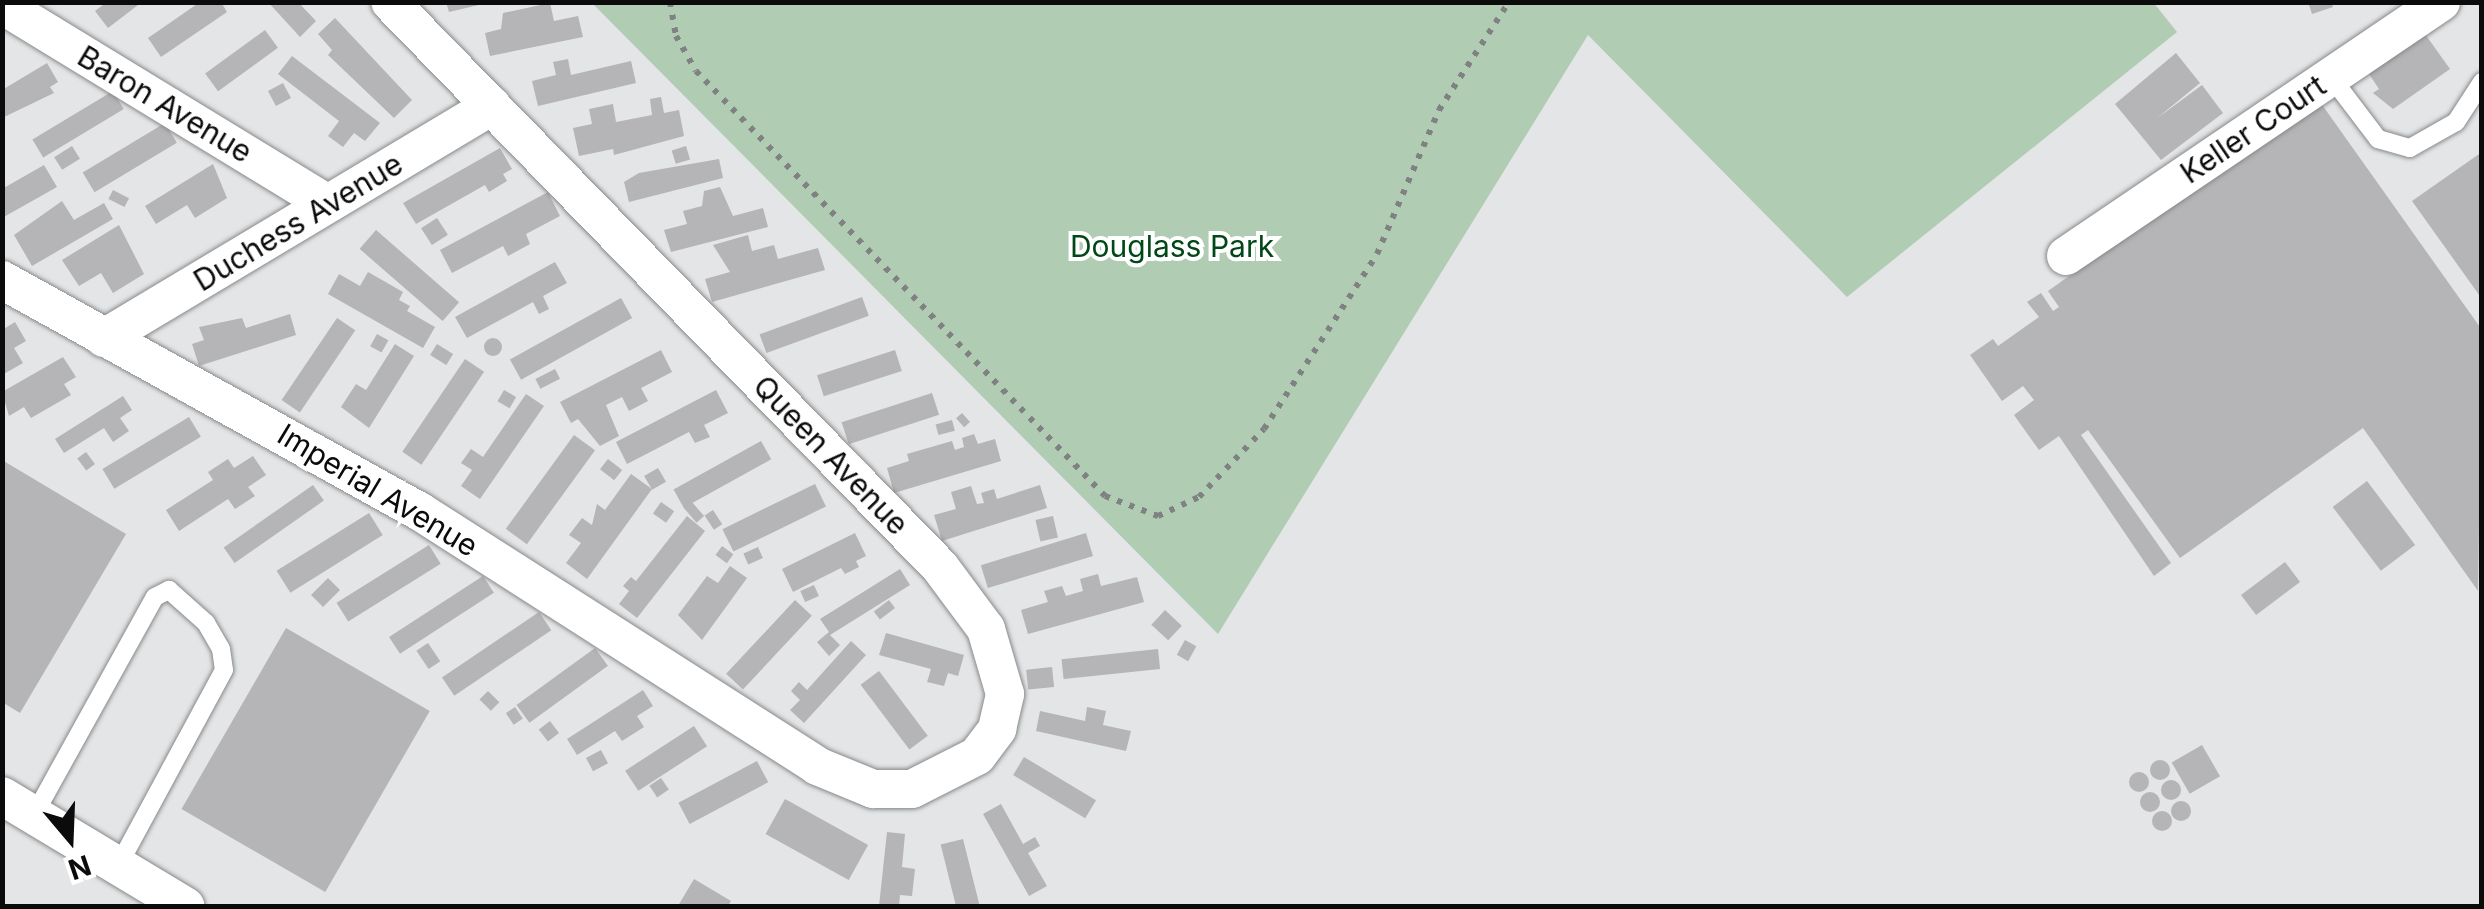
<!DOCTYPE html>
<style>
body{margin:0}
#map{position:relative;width:2484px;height:909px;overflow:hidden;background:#e3e5e6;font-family:Inter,sans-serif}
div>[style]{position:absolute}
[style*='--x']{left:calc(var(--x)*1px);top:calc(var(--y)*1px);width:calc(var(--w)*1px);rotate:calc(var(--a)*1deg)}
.green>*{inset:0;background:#b0ccb2}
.building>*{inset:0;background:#b5b4b6;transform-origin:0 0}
.round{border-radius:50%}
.path>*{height:6px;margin-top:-3px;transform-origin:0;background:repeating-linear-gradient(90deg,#808182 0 5px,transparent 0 13px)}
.roads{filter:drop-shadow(0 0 2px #88898b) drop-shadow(0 0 2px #88898b)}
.service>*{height:18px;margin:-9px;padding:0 9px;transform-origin:9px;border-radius:9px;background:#fff}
.minor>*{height:38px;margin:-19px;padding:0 19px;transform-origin:19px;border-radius:19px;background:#fff}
span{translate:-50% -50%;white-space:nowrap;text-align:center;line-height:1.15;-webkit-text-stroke:8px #fff;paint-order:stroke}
.street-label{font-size:30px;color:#0b0b0c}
.park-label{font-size:30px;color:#024717}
.frame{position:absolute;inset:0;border:5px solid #0b0b0c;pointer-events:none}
.north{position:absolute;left:20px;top:789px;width:100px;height:100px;-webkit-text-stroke:8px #fff;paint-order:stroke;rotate:161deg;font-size:28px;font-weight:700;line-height:40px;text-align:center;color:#0b0b0c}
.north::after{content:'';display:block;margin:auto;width:35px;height:45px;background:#0b0b0c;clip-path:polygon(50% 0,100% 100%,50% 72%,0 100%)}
</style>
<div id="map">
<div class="green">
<i style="clip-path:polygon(2153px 2px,2177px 32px,1847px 297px,1588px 35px,1218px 634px,592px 3px)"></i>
</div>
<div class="building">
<i style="clip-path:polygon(107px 2px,142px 2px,108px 28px,95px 11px)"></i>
<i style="clip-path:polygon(200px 2px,221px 2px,227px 12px,161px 57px,148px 38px)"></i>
<i style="clip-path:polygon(268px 2px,298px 2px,316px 21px,300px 37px)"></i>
<i style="clip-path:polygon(446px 2px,483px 2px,483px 4px,449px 12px)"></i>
<i style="clip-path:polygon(2308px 2px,2331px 2px,2333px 7px,2312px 14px)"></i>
<i style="clip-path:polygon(550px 3px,554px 21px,578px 16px,583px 37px,490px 56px,485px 33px,501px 29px,503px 13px)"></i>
<i style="clip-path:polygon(335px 18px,412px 100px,394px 118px,328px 55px,332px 50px,318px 34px)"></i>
<i style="left:265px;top:30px;width:22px;height:74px;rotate:54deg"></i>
<i style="clip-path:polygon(2425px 34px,2450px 69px,2393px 109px,2373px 93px,2379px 89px,2369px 74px)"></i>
<i style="clip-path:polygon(2176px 53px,2200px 83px,2156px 119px,2202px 85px,2223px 113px,2161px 160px,2115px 104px)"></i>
<i style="clip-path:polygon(292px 56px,380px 123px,365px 141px,354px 133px,343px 147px,328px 136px,339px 121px,278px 74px)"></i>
<i style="clip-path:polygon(568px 59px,571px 75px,631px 61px,636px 83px,538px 106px,532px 81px,556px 75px,553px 62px)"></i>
<i style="clip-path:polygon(47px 63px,58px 82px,50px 87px,54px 93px,2px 118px,2px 90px)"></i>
<i style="left:283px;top:83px;width:17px;height:17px;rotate:62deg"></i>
<i style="left:113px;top:91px;width:21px;height:94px;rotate:59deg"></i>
<i style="clip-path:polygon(661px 97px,664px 113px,679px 110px,684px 136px,614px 155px,613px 149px,579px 156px,573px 128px,592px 124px,589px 109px,613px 104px,616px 122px,652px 115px,650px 99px)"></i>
<i style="clip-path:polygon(2318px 99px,2482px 330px,2478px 591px,2363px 428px,2180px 558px,2088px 430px,2081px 435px,2171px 563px,2154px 576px,2059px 436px,2039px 450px,2014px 415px,2034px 400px,2023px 386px,2002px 401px,1970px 355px,1993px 339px,1998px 346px,2039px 317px,2027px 302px,2041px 293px,2053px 311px,2059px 307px,2048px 291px)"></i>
<i style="left:165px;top:123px;width:23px;height:96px;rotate:59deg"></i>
<i style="left:72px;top:146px;width:15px;height:21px;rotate:58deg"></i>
<i style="left:686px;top:146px;width:14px;height:15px;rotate:73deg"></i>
<i style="clip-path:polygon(500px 148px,512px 169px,503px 174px,507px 181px,489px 192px,485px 185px,416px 224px,403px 203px)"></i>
<i style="clip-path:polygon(2482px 152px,2482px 299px,2412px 201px)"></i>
<i style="clip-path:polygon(719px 159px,723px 178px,629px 202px,624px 182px,639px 173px)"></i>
<i style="clip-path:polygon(213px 164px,227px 198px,195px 218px,187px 205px,156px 224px,145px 206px)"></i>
<i style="clip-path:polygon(44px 165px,57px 187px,2px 218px,2px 189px)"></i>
<i style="clip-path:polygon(720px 187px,733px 216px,763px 208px,768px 227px,671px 252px,664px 230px,687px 224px,683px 211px,702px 206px,704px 191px)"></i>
<i style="left:113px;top:190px;width:18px;height:10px;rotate:27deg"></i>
<i style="clip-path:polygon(548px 192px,560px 216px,526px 234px,530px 244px,508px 256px,503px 246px,452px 273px,440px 250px)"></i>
<i style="clip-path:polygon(62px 201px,74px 220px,104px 203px,113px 219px,32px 266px,14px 235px)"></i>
<i style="left:437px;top:218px;width:20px;height:19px;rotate:57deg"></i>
<i style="clip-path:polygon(119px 225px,144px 274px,113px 293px,101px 273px,79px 286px,62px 260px)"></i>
<i style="left:376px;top:230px;width:110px;height:25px;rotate:41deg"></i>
<i style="clip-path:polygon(748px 235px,752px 251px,774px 245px,778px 259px,818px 248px,825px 270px,712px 302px,705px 279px,730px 272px,713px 245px)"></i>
<i style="clip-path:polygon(555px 262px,567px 283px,543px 296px,549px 309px,539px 314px,533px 302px,467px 338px,455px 317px)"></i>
<i style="clip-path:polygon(368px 272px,403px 292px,399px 300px,410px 306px,407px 311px,435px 327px,423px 348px,328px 294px,339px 274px,360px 286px)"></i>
<i style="left:862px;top:297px;width:20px;height:109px;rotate:70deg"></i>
<i style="left:621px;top:298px;width:23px;height:127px;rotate:61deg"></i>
<i style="clip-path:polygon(290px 314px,296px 335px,199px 366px,192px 344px,204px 340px,199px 327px,242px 318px,246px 328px)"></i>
<i style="left:337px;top:318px;width:22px;height:99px;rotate:34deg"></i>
<i style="clip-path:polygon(15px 322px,26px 341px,14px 348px,23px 363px,2px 375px,2px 330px)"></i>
<i style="left:377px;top:334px;width:13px;height:14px;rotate:29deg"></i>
<i class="round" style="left:484px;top:338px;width:18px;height:18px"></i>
<i style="clip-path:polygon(395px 344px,414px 356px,369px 428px,341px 407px,356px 384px,366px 390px)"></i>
<i style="left:437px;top:344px;width:19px;height:13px;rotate:32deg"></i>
<i style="clip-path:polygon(661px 350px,672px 372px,641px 388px,648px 401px,629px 411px,622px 397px,606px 405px,619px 436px,600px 446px,578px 419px,571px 423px,560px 402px)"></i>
<i style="left:895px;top:350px;width:22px;height:82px;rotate:72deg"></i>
<i style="clip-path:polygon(63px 357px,76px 377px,64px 384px,71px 395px,31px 418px,24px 407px,9px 416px,2px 392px)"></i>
<i style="left:465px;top:359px;width:23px;height:112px;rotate:34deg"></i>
<i style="left:555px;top:369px;width:11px;height:22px;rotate:63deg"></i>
<i style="left:504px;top:390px;width:14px;height:13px;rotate:30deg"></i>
<i style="clip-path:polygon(716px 390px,728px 413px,704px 425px,710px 437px,695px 443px,689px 432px,627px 464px,616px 442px)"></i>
<i style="left:932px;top:393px;width:23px;height:95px;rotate:72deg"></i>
<i style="clip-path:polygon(526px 394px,544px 406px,480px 499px,461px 486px,472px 470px,461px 463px,471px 449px,483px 457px)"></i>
<i style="clip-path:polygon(123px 396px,132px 410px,120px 418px,129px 431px,113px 442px,104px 428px,64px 453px,55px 439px)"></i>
<i style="left:962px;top:413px;width:12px;height:8px;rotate:48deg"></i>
<i style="left:189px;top:417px;width:23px;height:101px;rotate:59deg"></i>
<i style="left:952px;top:420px;width:11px;height:17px;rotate:75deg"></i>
<i style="clip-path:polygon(974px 434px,978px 444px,995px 439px,1001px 461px,894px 493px,887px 468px,909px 461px,907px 454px,952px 441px,955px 450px,964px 447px,962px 438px)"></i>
<i style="left:574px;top:435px;width:26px;height:116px;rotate:36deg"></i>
<i style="left:761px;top:441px;width:21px;height:100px;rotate:61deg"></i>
<i style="left:86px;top:452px;width:15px;height:11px;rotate:53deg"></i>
<i style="clip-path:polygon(253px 456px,266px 475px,248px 487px,255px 496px,235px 509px,228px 499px,179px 531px,166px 510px,213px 480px,208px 472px,228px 459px,234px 468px)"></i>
<i style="left:608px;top:459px;width:18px;height:13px;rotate:38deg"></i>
<i style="clip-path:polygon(2px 460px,126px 534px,20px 713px,2px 702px)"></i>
<i style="left:658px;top:468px;width:16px;height:16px;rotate:60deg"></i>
<i style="clip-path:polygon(631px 474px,652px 489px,587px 579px,566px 563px,581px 543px,569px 535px,582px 518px,592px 525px,597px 504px,605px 510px)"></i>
<i style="left:2367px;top:481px;width:80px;height:43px;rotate:53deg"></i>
<i style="left:815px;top:484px;width:25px;height:103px;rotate:64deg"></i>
<i style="left:313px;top:485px;width:19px;height:109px;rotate:55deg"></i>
<i style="clip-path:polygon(1040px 485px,1047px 508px,942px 541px,934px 515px,956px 509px,951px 492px,971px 486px,977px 504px,984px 503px,981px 493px,994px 489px,997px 499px)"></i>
<i style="left:691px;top:501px;width:20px;height:10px;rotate:49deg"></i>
<i style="left:661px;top:502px;width:16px;height:14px;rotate:35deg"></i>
<i style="left:713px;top:510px;width:17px;height:10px;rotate:57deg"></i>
<i style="left:369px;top:513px;width:26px;height:109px;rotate:58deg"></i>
<i style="clip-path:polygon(687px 516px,705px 531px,637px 618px,619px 604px,629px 591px,623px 586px,631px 577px,636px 581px)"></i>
<i style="left:1053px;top:516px;width:22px;height:18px;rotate:77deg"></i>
<i style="clip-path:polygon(855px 533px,866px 556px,856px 561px,859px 567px,845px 574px,841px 568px,793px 592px,782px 569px)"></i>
<i style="left:1086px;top:533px;width:24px;height:110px;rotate:73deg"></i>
<i style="left:429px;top:545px;width:22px;height:109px;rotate:58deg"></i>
<i style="left:722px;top:546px;width:14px;height:11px;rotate:36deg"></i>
<i style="left:758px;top:547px;width:12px;height:16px;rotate:66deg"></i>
<i style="left:2285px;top:562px;width:25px;height:55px;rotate:53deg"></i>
<i style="clip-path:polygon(730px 566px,747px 578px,702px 640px,678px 615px,707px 576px,718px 583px)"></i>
<i style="clip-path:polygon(900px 569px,910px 585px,830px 635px,840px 645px,829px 656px,817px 642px,829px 632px,820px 619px)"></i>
<i style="clip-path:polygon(1098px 574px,1101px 586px,1137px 577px,1144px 602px,1028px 634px,1021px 610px,1048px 602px,1044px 591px,1062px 586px,1066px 596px,1083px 591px,1080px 579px)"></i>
<i style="left:483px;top:576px;width:20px;height:112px;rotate:57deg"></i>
<i style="left:328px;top:578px;width:17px;height:24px;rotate:45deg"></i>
<i style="left:814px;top:585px;width:12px;height:15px;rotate:66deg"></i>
<i style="left:795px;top:600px;width:23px;height:101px;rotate:43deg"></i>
<i style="left:889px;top:600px;width:10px;height:19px;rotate:53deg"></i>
<i style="left:1165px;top:610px;width:23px;height:20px;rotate:43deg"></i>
<i style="left:539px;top:612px;width:22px;height:117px;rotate:56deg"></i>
<i style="left:286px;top:628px;width:166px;height:209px;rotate:30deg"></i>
<i style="clip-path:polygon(886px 633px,964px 655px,958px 676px,948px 673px,944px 686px,927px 682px,931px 669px,879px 655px)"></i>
<i style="left:1185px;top:640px;width:13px;height:17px;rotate:29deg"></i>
<i style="clip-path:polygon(851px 641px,866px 655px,804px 723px,790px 710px,800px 700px,791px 691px,799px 682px,807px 690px)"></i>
<i style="left:428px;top:643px;width:22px;height:14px;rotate:56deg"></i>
<i style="left:595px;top:648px;width:22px;height:97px;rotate:54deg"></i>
<i style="left:1158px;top:649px;width:20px;height:97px;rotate:84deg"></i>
<i style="left:1052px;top:667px;width:20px;height:26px;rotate:84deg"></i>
<i style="left:879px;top:671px;width:81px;height:23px;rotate:53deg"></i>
<i style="clip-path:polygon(643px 690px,653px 706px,637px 716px,644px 727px,622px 741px,615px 731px,577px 755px,567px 739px)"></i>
<i style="left:488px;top:691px;width:16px;height:12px;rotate:45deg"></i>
<i style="left:515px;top:707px;width:14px;height:11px;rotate:56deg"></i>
<i style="clip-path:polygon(1087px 707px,1106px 711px,1103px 725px,1131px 731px,1126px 751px,1036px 731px,1040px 711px,1085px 721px)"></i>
<i style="left:550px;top:721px;width:15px;height:14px;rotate:53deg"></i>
<i style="left:694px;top:726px;width:24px;height:82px;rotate:57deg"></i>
<i style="left:2202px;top:745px;width:36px;height:35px;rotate:60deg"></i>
<i style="left:601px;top:750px;width:15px;height:17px;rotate:62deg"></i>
<i style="left:1024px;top:757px;width:84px;height:21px;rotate:31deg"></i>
<i class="round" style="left:2150px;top:760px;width:20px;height:20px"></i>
<i style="left:757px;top:761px;width:24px;height:89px;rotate:62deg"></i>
<i class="round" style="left:2129px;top:772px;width:20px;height:20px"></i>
<i style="left:661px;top:778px;width:14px;height:14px;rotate:56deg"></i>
<i class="round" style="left:2161px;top:780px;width:20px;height:20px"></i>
<i class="round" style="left:2140px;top:792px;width:20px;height:20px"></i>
<i style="left:785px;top:799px;width:95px;height:40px;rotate:29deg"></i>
<i class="round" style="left:2171px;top:801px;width:20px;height:20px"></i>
<i style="clip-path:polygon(1001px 804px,1023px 844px,1035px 837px,1040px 846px,1028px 853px,1047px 886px,1029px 896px,983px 814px)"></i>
<i class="round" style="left:2152px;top:811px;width:20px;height:20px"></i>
<i style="clip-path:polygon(887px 832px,905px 834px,902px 867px,915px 869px,912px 896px,900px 895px,899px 906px,879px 906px)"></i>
<i style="left:963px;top:839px;width:69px;height:23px;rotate:76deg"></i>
<i style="clip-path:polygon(694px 879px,731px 901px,728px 906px,678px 906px)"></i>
</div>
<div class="path">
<i style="--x:670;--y:2;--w:35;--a:80"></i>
<i style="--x:676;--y:36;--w:40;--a:60.3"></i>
<i style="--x:696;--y:71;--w:590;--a:46.1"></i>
<i style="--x:1105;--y:496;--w:57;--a:20.7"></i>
<i style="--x:1158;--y:516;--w:45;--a:-24.9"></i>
<i style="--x:1199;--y:497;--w:94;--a:-46.3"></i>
<i style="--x:1264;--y:429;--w:208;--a:-57.1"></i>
<i style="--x:1377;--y:254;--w:157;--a:-66.7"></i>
<i style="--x:1439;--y:110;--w:129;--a:-57.1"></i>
</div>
<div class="roads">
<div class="service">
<i style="--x:2331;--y:77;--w:78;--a:52.8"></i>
<i style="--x:2378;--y:139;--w:33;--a:16"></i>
<i style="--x:2410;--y:148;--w:53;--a:-29.5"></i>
<i style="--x:2456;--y:122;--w:48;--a:-57"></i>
<i style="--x:34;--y:815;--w:249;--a:-61"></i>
<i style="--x:155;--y:597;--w:16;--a:-27"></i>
<i style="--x:169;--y:590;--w:50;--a:41.7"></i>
<i style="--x:206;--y:623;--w:30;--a:60"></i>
<i style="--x:221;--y:649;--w:21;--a:82"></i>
<i style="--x:224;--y:670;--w:223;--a:118.4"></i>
</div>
<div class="minor">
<i style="--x:2;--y:5;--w:381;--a:31.4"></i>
<i style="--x:2066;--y:256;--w:453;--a:-34.1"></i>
<i style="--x:2;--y:280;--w:477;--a:29"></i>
<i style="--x:419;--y:511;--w:473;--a:32.6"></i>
<i style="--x:817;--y:766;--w:61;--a:22.3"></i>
<i style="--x:873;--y:789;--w:39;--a:0"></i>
<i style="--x:912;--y:789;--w:73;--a:-26.9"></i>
<i style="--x:977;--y:756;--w:34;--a:-53"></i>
<i style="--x:997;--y:729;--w:36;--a:-77"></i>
<i style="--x:1005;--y:694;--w:68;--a:-106.3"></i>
<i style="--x:986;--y:629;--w:77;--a:-126.6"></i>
<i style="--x:940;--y:567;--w:788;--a:-134.23"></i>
<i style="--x:104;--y:338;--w:452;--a:-30.9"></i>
<i style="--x:2;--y:796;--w:214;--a:31"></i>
</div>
</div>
<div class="street-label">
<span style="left:165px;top:104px;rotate:31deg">Baron Avenue</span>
<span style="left:2253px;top:129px;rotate:-34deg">Keller Court</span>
<span style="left:298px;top:222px;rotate:-31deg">Duchess Avenue</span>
<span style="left:831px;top:455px;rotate:46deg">Queen Avenue</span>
<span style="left:378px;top:490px;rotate:31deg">Imperial Avenue</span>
</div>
<div class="park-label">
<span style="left:1172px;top:246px">Douglass Park</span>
</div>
<div class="frame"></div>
<div class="north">N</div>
</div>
